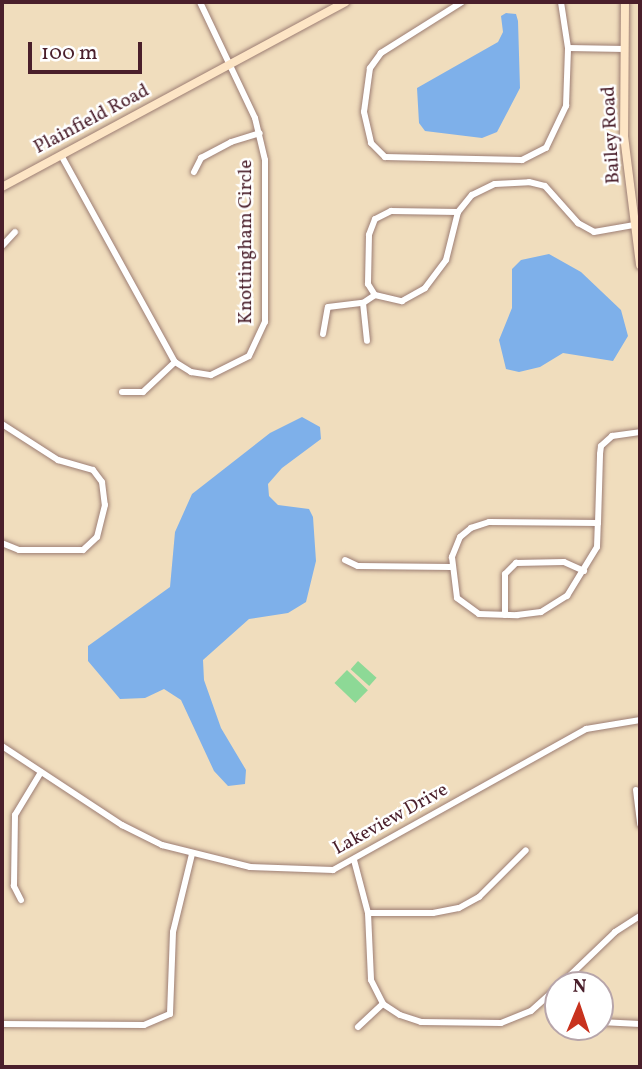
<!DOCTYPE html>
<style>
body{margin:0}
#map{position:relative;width:642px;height:1069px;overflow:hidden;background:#f0ddbd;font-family:Vollkorn,serif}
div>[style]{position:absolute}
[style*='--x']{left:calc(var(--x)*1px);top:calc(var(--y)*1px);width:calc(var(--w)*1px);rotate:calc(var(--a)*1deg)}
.green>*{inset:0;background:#8dd996;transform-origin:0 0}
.water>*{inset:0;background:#7eb0ea}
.roads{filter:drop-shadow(0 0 2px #9d7e74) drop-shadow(0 0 2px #9d7e74)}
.street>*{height:6px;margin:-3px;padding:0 3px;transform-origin:3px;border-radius:3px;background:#fff}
.secondary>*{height:8px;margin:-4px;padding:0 4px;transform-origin:4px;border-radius:4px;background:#fde5c5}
span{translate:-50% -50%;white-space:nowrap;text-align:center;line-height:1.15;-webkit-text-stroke:5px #fff;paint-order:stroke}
.street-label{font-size:19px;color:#4a1f2b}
.frame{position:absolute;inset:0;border:4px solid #4a1f2b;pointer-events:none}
.north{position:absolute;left:544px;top:971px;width:70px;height:70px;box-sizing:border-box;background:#fff;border:2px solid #b7a5aa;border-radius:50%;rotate:2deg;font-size:19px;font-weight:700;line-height:28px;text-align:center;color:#4a1f2b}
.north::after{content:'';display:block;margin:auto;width:24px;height:32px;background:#c8321e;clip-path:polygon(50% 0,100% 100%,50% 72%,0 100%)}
.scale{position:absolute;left:28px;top:42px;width:114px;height:32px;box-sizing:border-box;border:4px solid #4a1f2b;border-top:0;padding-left:9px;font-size:21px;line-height:24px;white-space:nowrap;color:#4a1f2b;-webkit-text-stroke:5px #fff;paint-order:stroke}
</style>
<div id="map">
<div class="green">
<i style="left:358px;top:661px;width:25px;height:11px;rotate:42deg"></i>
<i style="left:347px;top:670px;width:29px;height:18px;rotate:44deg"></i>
</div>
<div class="water">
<i style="clip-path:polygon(506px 13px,516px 14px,518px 21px,520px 88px,497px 132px,482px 138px,425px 131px,419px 123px,417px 88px,498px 42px,503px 32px,501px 16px)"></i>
<i style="clip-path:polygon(549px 254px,581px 272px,621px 310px,628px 336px,613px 361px,563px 353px,540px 367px,519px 372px,506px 369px,499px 340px,512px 308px,512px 269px,521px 260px)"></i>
<i style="clip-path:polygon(302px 417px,320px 427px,321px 439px,282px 468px,268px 484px,269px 496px,278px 505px,309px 509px,313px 517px,316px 561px,306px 602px,288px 613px,249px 619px,203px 660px,204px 680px,221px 728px,246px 770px,245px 784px,228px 786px,214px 771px,181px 700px,164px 689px,145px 698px,120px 699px,88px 661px,88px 646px,170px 587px,175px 532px,192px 494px,270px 433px)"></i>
</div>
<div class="roads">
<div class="street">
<i style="--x:462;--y:2;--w:96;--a:147.8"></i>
<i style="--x:381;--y:53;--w:19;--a:126"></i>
<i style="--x:370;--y:68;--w:44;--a:97.8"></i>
<i style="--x:364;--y:112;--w:32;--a:77"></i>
<i style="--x:371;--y:143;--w:20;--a:45"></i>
<i style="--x:385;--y:157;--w:137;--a:1.3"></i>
<i style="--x:522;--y:160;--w:27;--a:-27"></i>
<i style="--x:546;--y:148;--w:47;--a:-64.5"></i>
<i style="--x:566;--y:106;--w:58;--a:-88"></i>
<i style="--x:568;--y:48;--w:47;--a:-98.7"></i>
<i style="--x:568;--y:48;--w:57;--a:1"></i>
<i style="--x:61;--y:155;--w:236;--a:61.2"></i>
<i style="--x:175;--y:362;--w:19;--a:32"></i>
<i style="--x:191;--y:372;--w:20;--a:9"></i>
<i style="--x:211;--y:375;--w:42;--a:-26.6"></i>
<i style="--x:249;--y:356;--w:38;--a:-65"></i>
<i style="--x:265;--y:322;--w:162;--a:-90"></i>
<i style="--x:265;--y:160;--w:43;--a:-103.4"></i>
<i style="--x:255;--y:118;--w:128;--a:-115.4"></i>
<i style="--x:194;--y:172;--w:16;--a:-63"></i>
<i style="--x:201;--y:158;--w:34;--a:-28"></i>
<i style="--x:231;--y:142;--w:30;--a:-17"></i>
<i style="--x:458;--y:212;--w:67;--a:-179.1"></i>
<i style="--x:391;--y:211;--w:18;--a:153"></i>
<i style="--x:375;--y:219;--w:17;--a:111"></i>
<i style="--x:369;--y:235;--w:49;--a:91.2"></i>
<i style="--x:368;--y:284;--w:13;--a:58"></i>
<i style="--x:375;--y:295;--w:28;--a:13"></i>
<i style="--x:402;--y:301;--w:26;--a:-29"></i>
<i style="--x:425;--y:288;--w:35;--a:-53"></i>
<i style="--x:446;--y:260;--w:49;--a:-76"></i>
<i style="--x:458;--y:212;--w:22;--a:-51"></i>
<i style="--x:472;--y:195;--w:25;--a:-26"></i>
<i style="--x:495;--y:184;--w:34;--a:-3"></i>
<i style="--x:529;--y:182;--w:16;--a:14"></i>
<i style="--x:545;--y:186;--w:50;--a:48.3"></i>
<i style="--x:578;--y:223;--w:18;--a:29"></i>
<i style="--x:594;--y:232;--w:47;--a:-9.9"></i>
<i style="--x:2;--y:246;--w:19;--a:-47"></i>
<i style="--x:363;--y:303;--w:38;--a:84"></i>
<i style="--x:323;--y:334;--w:27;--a:-80"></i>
<i style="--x:328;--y:307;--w:35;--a:-7"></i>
<i style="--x:363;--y:303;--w:14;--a:-34"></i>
<i style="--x:122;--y:392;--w:21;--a:0"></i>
<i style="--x:143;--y:392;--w:44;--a:-43.2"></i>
<i style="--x:2;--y:424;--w:67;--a:32.7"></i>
<i style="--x:58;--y:460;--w:36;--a:16"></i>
<i style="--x:93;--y:470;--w:15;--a:53"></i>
<i style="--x:102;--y:482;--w:23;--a:83"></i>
<i style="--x:105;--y:505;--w:33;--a:104"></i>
<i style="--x:97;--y:537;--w:19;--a:137"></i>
<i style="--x:83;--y:550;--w:64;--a:180"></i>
<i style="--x:19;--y:550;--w:18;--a:-158"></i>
<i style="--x:598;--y:523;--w:109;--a:-179.5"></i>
<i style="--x:489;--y:522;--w:19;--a:162"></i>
<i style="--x:471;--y:528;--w:14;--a:141"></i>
<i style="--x:460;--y:537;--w:22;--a:112"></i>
<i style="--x:452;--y:557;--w:41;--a:83"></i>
<i style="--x:457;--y:598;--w:27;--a:36"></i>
<i style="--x:479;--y:614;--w:38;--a:2"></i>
<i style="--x:517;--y:615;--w:24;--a:-7"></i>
<i style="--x:541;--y:612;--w:31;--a:-32"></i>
<i style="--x:567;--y:596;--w:57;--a:-58.5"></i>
<i style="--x:597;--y:547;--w:24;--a:-88"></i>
<i style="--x:598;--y:523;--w:69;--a:-88.3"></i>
<i style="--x:600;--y:454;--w:8;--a:-83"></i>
<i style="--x:601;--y:446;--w:15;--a:-42"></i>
<i style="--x:612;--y:436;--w:28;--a:-8"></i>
<i style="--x:345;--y:560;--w:14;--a:25"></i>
<i style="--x:358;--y:566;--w:93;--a:0.6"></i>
<i style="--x:505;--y:615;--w:41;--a:-90"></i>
<i style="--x:505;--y:574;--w:16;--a:-45"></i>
<i style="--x:516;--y:563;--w:48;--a:-1.2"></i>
<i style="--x:564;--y:562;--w:22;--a:24"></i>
<i style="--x:2;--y:746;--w:144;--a:33.4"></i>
<i style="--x:122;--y:825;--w:45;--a:26.6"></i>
<i style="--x:162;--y:845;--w:91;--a:14"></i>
<i style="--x:250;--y:867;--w:83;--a:2.1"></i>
<i style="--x:333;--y:870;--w:290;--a:-29.1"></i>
<i style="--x:586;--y:729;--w:55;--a:-9.5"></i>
<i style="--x:636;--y:790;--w:35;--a:83"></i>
<i style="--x:354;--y:860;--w:55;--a:75.2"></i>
<i style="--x:368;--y:913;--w:67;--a:87.4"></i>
<i style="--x:371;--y:980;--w:27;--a:63"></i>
<i style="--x:383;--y:1004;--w:20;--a:33"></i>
<i style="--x:400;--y:1015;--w:22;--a:18"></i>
<i style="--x:421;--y:1022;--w:80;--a:0.7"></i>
<i style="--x:501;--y:1023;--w:32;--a:-22"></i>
<i style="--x:531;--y:1011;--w:36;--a:-42"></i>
<i style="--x:21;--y:900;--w:16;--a:-117"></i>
<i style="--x:14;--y:886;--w:71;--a:-89.2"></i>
<i style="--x:15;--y:815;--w:50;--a:-58.8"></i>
<i style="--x:368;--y:913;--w:65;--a:0"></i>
<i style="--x:433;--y:913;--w:26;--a:-11"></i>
<i style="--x:459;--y:908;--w:23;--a:-29"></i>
<i style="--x:479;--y:897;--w:66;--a:-45"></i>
<i style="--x:560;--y:985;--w:76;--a:-43.9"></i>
<i style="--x:615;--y:932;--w:30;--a:-33"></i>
<i style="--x:600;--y:1022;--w:40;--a:2.9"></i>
<i style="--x:2;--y:1024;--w:142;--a:0.4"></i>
<i style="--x:144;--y:1025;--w:28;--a:-23"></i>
<i style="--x:170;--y:1014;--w:82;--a:-87.9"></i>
<i style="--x:173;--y:932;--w:80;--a:-76.3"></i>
<i style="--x:358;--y:1027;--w:34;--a:-43"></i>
</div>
<div class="secondary">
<i style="--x:625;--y:2;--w:134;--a:90.4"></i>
<i style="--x:624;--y:136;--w:130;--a:82.9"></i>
<i style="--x:2;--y:187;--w:390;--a:-28.3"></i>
</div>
</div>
<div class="street-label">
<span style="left:92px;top:120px;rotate:-28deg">Plainfield Road</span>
<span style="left:612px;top:135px;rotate:-93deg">Bailey Road</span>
<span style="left:247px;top:242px;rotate:-90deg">Knottingham Circle</span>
<span style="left:391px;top:820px;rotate:-29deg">Lakeview Drive</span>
</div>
<div class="frame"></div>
<div class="north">N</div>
<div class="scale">100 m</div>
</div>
